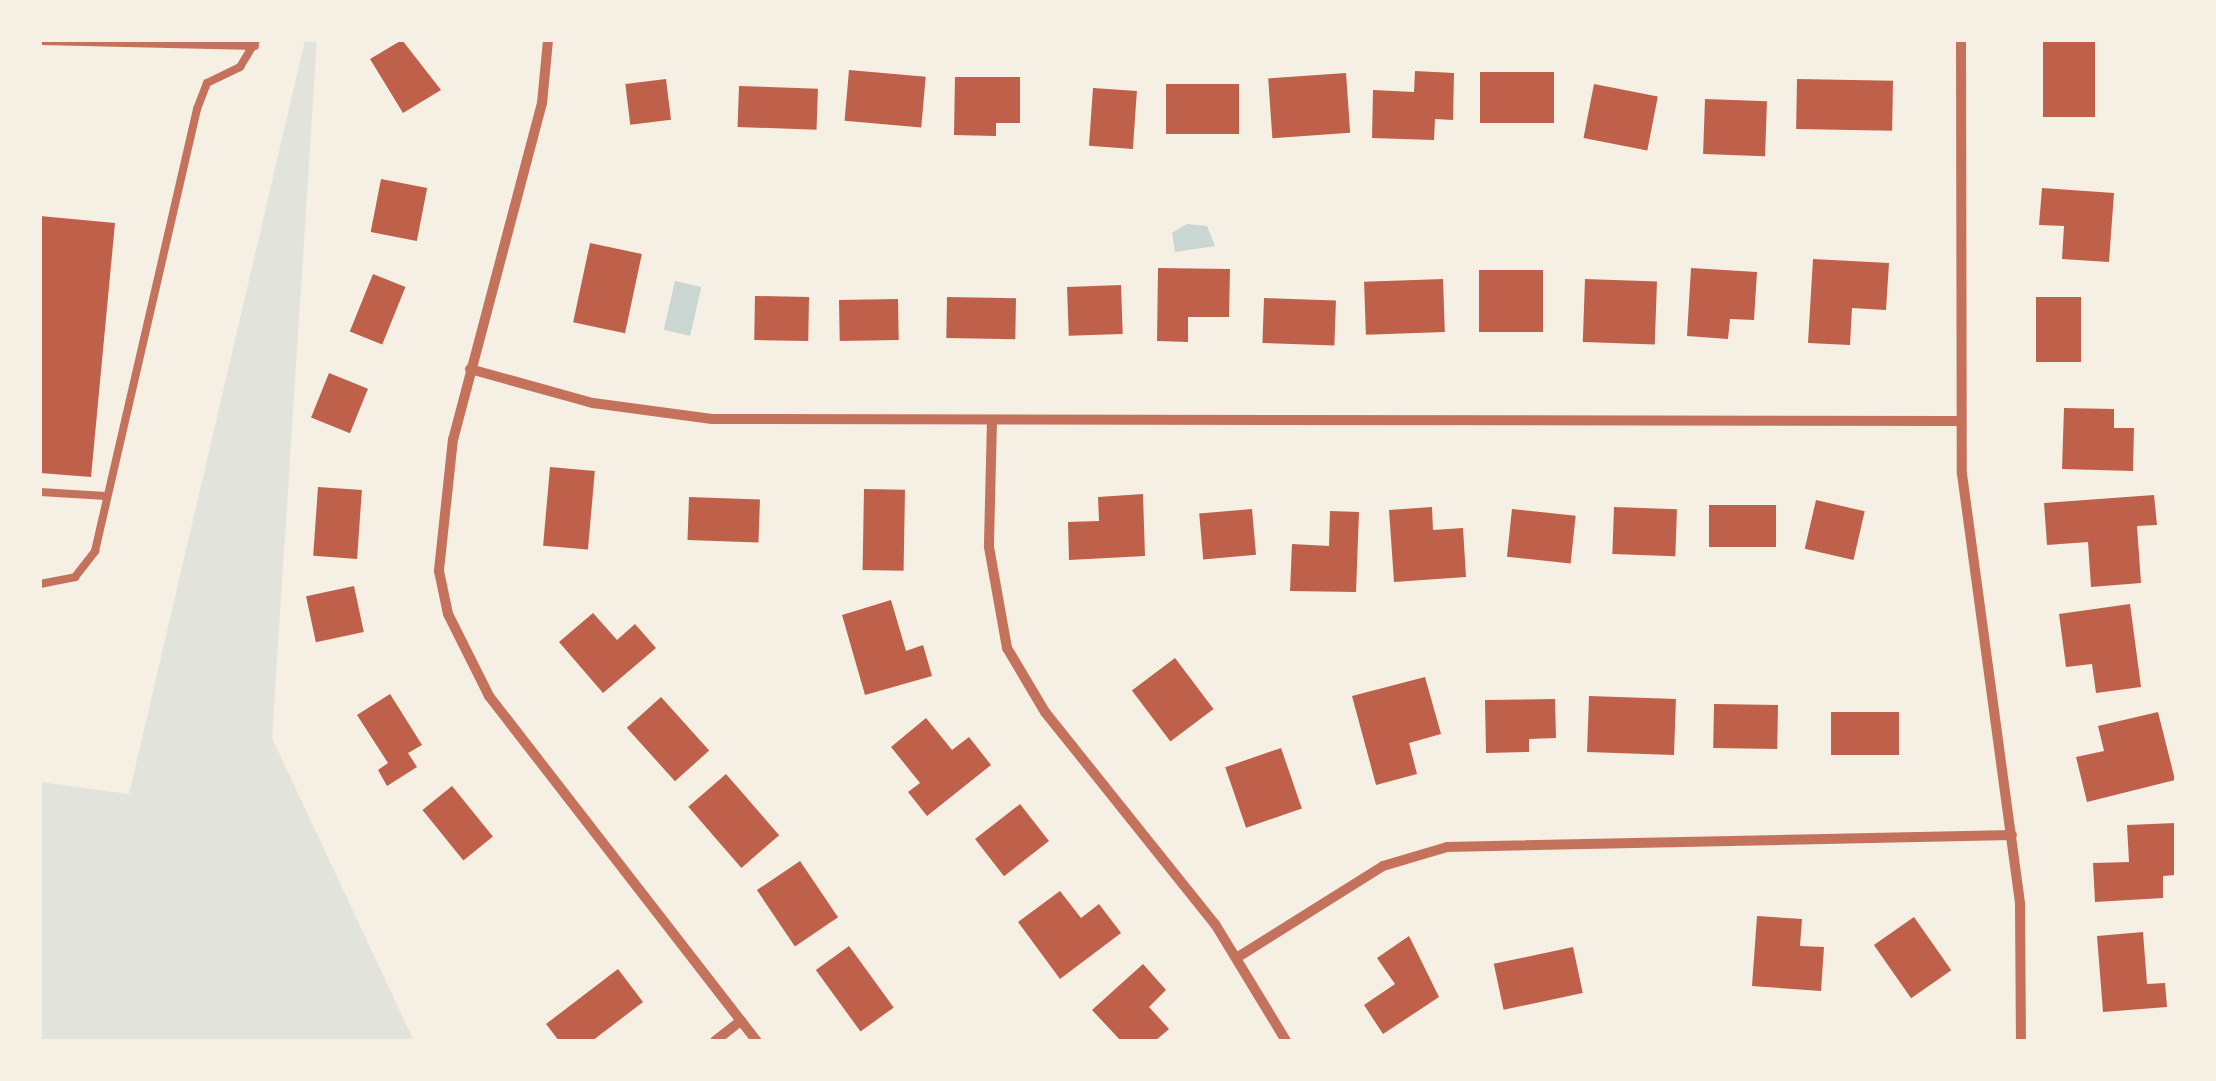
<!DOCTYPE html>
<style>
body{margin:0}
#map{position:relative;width:2216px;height:1081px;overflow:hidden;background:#f6efe4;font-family:"Work Sans",sans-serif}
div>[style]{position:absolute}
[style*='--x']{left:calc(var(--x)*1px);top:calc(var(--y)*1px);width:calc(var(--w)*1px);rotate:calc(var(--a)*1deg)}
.green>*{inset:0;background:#e2e4dc}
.water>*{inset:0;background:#c9d6d2;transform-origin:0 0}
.building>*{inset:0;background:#bf614a;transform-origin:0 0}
.service>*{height:8px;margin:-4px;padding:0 4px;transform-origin:4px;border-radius:4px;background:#c5725c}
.minor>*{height:10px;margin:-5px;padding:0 5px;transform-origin:5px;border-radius:5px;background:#c5725c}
span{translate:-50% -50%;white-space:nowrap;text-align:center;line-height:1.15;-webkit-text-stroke:8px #f6efe4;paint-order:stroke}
.frame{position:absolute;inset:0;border:42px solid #f6efe4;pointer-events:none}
</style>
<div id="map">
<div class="green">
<i style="clip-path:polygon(305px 40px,317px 40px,272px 738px,414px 1041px,40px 1041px,40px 782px,129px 794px)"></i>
</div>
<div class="water">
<i style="clip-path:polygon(1187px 224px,1207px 226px,1215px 246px,1175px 252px,1172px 233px)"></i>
<i style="left:675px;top:281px;width:27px;height:50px;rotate:13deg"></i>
</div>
<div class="building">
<i style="clip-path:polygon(402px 40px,441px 90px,403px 113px,370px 59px)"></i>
<i style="left:2043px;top:40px;width:52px;height:77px"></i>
<i style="left:849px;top:70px;width:77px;height:51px;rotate:5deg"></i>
<i style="clip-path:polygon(1415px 71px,1454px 73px,1453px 120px,1435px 119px,1434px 140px,1372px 138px,1373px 90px,1414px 92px)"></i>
<i style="left:1554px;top:72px;width:51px;height:74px;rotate:90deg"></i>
<i style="left:1346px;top:73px;width:60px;height:78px;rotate:86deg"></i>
<i style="clip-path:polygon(955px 77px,1020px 77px,1020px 123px,996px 123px,996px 136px,954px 135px)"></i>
<i style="left:666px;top:79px;width:41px;height:41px;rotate:83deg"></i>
<i style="left:1797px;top:79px;width:96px;height:50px;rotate:1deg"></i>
<i style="left:1166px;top:84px;width:73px;height:50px"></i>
<i style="left:1594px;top:84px;width:65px;height:55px;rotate:11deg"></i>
<i style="left:739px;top:86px;width:79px;height:41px;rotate:2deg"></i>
<i style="left:1093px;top:88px;width:44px;height:58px;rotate:4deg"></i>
<i style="left:1705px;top:99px;width:62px;height:55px;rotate:2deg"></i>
<i style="left:381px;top:179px;width:47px;height:54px;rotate:11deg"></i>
<i style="clip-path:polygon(2042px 188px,2114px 193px,2109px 262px,2062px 259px,2064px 226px,2039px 225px)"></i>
<i style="clip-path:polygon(40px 216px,115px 223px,91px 477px,40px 473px)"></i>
<i style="left:590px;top:243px;width:53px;height:81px;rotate:12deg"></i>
<i style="clip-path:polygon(1813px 259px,1889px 263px,1886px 310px,1852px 308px,1850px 345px,1808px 343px)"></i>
<i style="clip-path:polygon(1158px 268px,1230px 269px,1229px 317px,1188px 317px,1188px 342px,1157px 341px)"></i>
<i style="clip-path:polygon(1691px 268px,1757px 272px,1754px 320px,1730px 319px,1728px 339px,1687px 336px)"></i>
<i style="left:1479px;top:270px;width:64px;height:62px"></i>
<i style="left:373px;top:274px;width:35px;height:62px;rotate:22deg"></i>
<i style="left:1443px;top:279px;width:53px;height:79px;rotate:88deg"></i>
<i style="left:1585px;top:279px;width:72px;height:63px;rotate:2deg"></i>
<i style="left:1121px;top:285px;width:49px;height:54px;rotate:88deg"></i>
<i style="left:755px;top:296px;width:54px;height:44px;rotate:1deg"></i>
<i style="left:947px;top:297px;width:69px;height:41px;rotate:1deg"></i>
<i style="left:2036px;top:297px;width:45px;height:65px"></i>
<i style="left:1264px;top:298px;width:72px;height:45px;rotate:2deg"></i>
<i style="left:898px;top:299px;width:41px;height:59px;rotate:89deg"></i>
<i style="left:329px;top:373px;width:42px;height:48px;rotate:22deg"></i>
<i style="clip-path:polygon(2064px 408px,2114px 409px,2114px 428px,2134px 428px,2133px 471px,2062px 469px)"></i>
<i style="left:550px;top:467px;width:45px;height:79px;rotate:5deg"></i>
<i style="left:318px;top:487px;width:44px;height:69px;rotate:4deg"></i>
<i style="left:864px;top:489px;width:41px;height:81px;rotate:1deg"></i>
<i style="clip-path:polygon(1143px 494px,1145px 556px,1069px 560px,1068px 522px,1099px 521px,1098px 497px)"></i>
<i style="clip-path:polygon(2154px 495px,2157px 525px,2137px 526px,2141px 583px,2091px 587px,2088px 542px,2047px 545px,2044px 503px)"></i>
<i style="left:689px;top:497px;width:71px;height:43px;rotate:2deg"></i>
<i style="left:1816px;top:500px;width:50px;height:50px;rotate:13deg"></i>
<i style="left:1776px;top:505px;width:42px;height:67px;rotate:90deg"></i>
<i style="clip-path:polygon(1432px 507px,1433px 530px,1463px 528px,1466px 577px,1394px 582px,1389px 510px)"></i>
<i style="left:1614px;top:507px;width:63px;height:47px;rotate:2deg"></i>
<i style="left:1252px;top:509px;width:46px;height:53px;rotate:85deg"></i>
<i style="left:1512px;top:509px;width:64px;height:48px;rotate:6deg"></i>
<i style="clip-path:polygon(1330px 511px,1359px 512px,1356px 592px,1290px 591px,1292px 544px,1329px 546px)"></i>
<i style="left:354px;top:586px;width:47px;height:49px;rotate:78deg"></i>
<i style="clip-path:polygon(891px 600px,906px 651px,923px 645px,932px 676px,865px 695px,842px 615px)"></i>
<i style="clip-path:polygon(2130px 604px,2141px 687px,2096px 693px,2092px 664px,2066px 667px,2059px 614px)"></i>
<i style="clip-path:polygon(593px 613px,617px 640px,635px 624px,656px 648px,603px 693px,559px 642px)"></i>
<i style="left:1175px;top:658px;width:64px;height:54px;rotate:53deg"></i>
<i style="clip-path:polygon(1425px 677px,1441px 734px,1409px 743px,1417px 774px,1376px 785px,1352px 696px)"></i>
<i style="clip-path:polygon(390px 694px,422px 745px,408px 753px,417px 767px,387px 786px,378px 770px,388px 763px,357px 715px)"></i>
<i style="left:1589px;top:696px;width:87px;height:56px;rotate:2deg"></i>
<i style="left:661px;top:697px;width:72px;height:46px;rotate:48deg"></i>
<i style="clip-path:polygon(1555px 699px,1556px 738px,1529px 739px,1529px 752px,1486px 753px,1485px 700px)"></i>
<i style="left:1714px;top:704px;width:64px;height:44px;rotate:1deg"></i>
<i style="left:1831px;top:712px;width:68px;height:43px"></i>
<i style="clip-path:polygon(2158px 712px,2175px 780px,2087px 802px,2076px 757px,2104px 751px,2098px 726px)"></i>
<i style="clip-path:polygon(926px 718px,952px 750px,969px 737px,991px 765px,927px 816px,908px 792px,920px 783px,891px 747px)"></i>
<i style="left:1281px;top:748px;width:64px;height:59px;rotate:71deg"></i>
<i style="left:726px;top:774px;width:81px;height:50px;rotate:49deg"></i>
<i style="left:452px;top:786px;width:65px;height:38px;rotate:51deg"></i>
<i style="left:1020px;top:804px;width:47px;height:57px;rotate:52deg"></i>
<i style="clip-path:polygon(2176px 823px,2176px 875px,2163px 876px,2163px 898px,2095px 902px,2093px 863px,2129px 862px,2127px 825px)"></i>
<i style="left:800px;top:861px;width:68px;height:52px;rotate:56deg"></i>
<i style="clip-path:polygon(1060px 891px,1081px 918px,1099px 904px,1121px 933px,1060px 979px,1018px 922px)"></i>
<i style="clip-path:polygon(1757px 916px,1802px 919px,1800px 946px,1824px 947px,1821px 991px,1752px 986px)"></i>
<i style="left:1914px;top:917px;width:65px;height:49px;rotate:55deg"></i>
<i style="clip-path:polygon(2143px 932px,2147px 984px,2165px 983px,2167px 1007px,2103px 1012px,2097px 936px)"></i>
<i style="clip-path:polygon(1409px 936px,1439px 997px,1383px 1034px,1364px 1005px,1395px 984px,1377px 958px)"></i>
<i style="left:849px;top:946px;width:76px;height:41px;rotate:54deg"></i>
<i style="left:1573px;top:947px;width:47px;height:81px;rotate:78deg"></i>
<i style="clip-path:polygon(1143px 964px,1166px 990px,1149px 1007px,1169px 1029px,1155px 1041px,1121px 1041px,1092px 1010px)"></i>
<i style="clip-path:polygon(618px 969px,643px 1002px,592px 1041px,559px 1041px,546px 1024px)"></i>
</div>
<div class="service">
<i style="--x:40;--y:41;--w:215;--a:1.3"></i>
<i style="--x:40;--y:492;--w:66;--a:3.5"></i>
<i style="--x:40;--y:584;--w:36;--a:-11"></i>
<i style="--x:75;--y:577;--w:33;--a:-52"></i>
<i style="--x:95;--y:551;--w:454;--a:-77"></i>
<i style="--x:197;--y:109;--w:28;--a:-69"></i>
<i style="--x:207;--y:83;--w:37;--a:-26"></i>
<i style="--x:240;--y:67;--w:31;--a:-59"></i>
</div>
<div class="minor">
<i style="--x:548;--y:40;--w:63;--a:95.4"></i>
<i style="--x:542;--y:103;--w:348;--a:104.8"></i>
<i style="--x:453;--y:439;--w:133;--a:96.1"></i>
<i style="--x:439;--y:571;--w:44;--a:78.2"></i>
<i style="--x:448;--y:614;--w:92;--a:63.4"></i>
<i style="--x:489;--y:696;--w:437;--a:52.2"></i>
<i style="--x:1961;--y:40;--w:434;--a:89.9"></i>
<i style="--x:1962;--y:474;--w:435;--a:82.3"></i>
<i style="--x:2020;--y:905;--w:136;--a:89.6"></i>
<i style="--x:470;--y:369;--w:128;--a:15.5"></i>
<i style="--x:593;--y:403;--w:120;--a:7.7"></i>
<i style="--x:712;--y:419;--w:1248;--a:0.09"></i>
<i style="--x:992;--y:420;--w:127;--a:91.4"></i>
<i style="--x:989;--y:547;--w:103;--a:79.9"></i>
<i style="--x:1007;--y:648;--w:74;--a:59.3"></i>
<i style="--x:1045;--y:712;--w:272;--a:51.3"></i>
<i style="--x:1215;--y:924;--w:137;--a:58.7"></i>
<i style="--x:1238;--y:957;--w:171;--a:-32.1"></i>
<i style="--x:1383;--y:866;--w:67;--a:-16.5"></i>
<i style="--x:1447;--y:847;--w:565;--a:-1.22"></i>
<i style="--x:715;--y:1041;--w:33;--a:-38"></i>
</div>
<div class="frame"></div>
</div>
